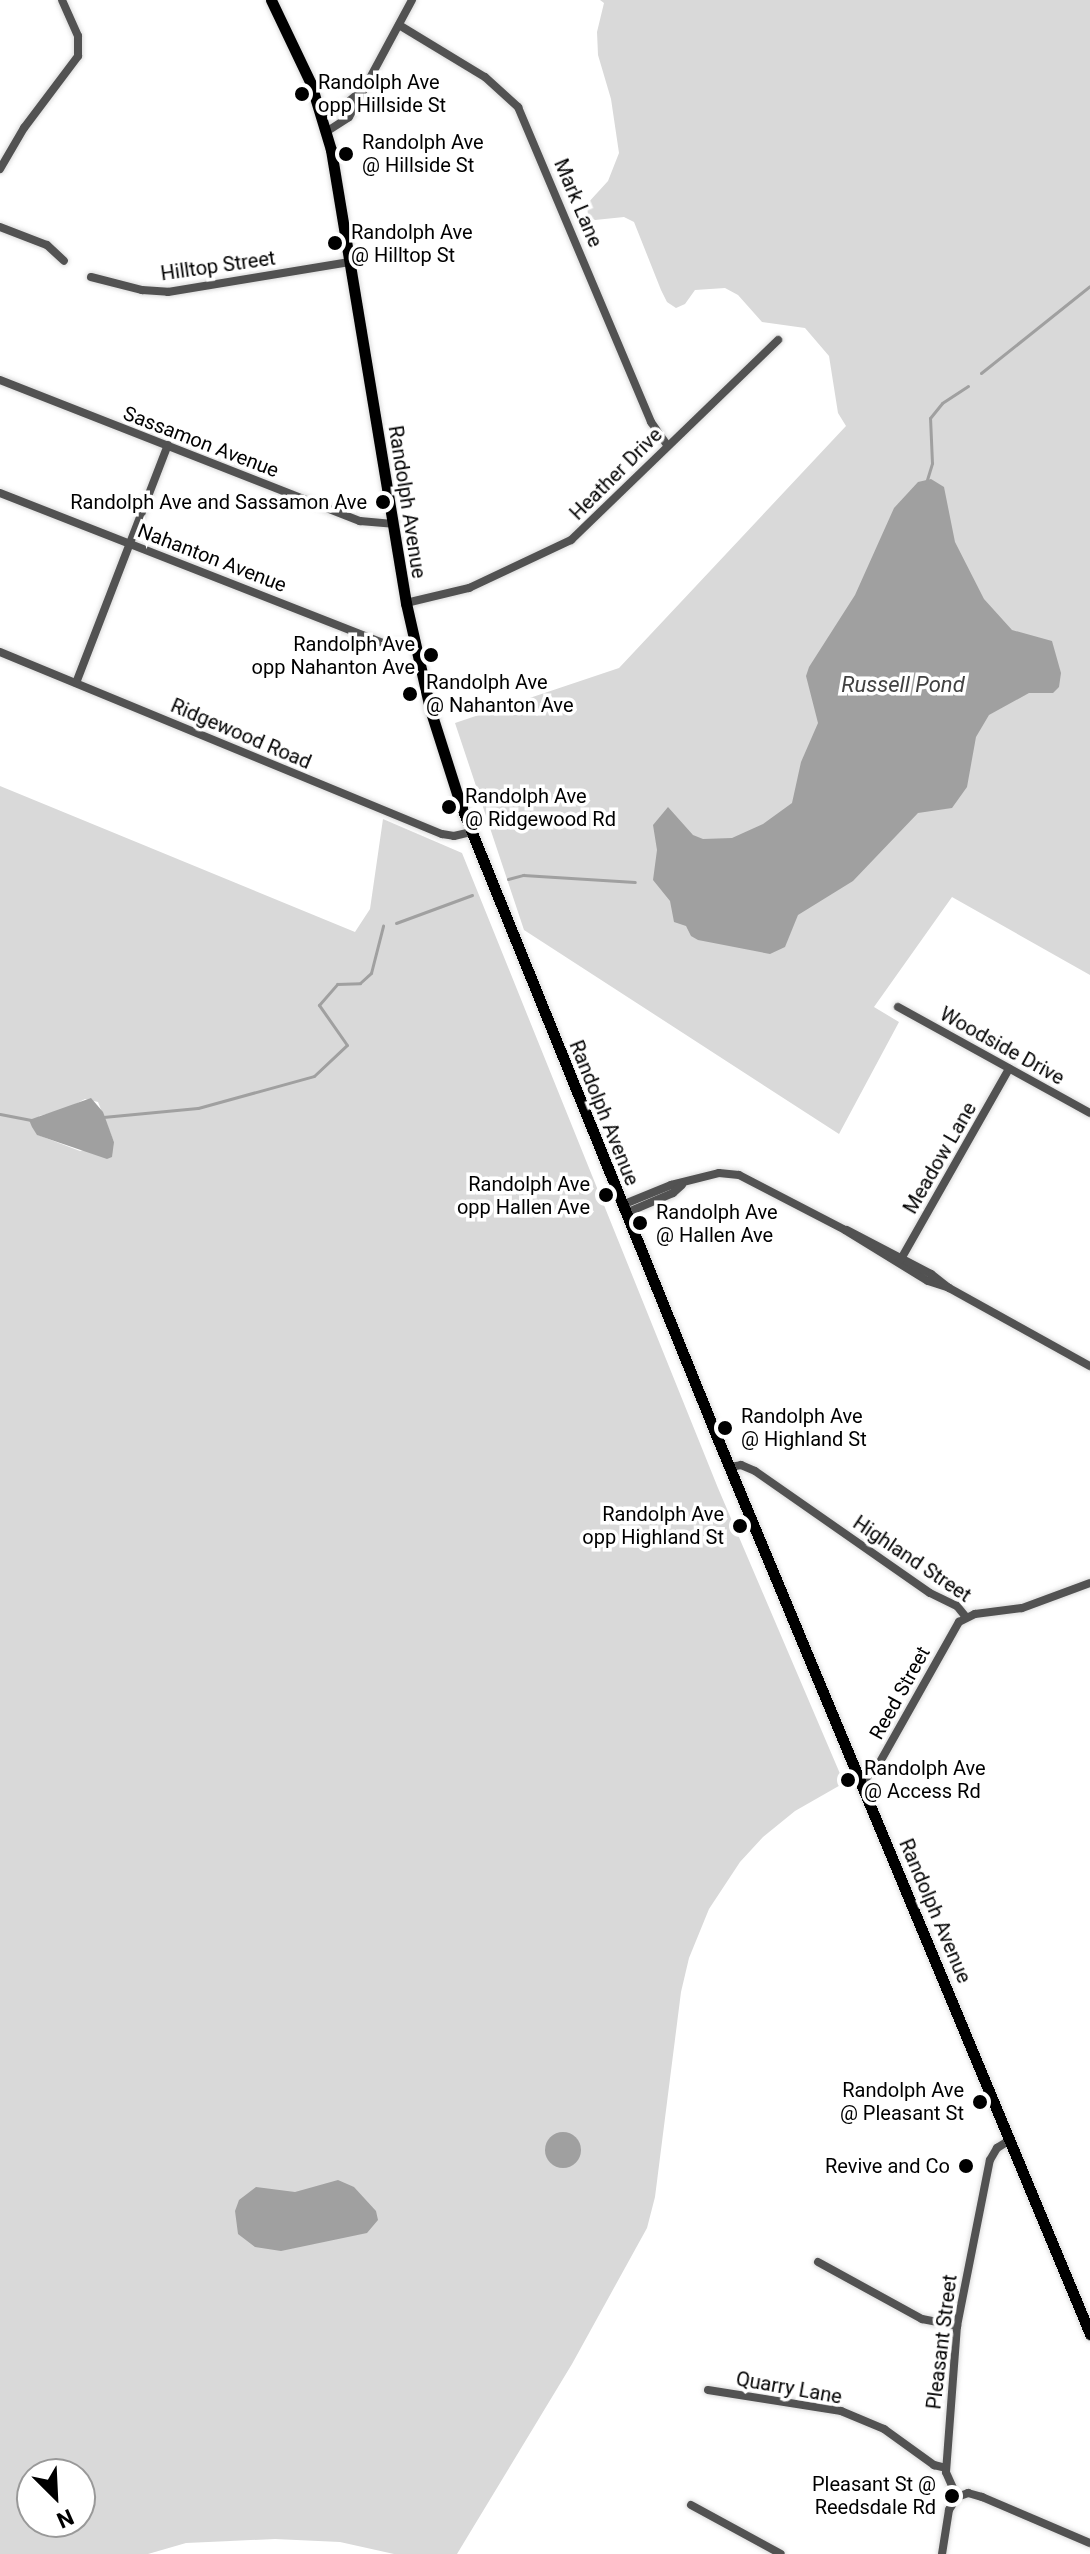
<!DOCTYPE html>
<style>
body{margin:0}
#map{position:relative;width:1090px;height:2554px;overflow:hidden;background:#fff;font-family:Roboto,sans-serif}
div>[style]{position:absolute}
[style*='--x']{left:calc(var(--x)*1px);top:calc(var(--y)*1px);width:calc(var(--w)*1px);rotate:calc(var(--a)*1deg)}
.green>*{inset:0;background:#d9d9d9}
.water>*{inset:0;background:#a0a0a0}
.round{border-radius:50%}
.stream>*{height:3px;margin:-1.5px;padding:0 1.5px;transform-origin:1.5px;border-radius:1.5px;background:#a0a0a0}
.roads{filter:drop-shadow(0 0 2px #dbdbdb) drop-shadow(0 0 2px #dbdbdb)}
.minor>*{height:8px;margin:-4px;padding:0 4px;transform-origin:4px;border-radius:4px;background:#525252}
.major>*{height:11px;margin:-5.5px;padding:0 5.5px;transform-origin:5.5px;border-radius:5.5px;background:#000}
.dots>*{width:22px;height:22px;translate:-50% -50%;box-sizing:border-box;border:4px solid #fff;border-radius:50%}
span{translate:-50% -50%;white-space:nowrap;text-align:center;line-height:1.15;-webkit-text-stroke:7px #fff;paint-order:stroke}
.poi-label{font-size:20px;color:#000}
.left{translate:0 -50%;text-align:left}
.right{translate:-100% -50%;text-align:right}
.street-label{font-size:20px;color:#000}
.water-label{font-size:22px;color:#414141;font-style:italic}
.north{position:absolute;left:16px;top:2458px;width:80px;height:80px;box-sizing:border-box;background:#fff;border:2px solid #999;border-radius:50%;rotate:156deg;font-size:22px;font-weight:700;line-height:32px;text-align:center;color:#000}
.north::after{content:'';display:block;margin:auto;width:28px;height:36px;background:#000;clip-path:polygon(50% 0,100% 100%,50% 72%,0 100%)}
</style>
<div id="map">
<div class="green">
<i style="clip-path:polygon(600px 0,1090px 0,1090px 975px,952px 897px,874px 1007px,899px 1022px,839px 1134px,524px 930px,455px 723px,619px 668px,846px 426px,838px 413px,829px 356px,805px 328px,762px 322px,738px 295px,725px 288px,695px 290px,685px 304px,676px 308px,667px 302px,661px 290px,634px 222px,624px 217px,595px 220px,588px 216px,587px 204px,608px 181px,619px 153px,611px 99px,598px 55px,597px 32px,604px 3px)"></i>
<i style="clip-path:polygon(evenodd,0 786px,355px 932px,370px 909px,383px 819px,462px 853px,718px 1488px,844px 1783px,795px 1811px,763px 1837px,740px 1862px,709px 1909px,689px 1958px,681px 1992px,655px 2197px,647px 2228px,572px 2364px,457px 2554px,394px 2554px,340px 2542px,275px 2539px,186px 2543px,148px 2554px,0 2554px,0 786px,85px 1099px,98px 1102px,114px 1142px,80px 1151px,38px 1135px,39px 1116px,66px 1109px,85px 1099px,0 786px,32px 2474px,80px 2474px,80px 2522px,32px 2522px,32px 2474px)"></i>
</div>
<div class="water">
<i style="clip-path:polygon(931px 479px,944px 487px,955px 542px,984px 599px,1012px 630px,1052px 641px,1061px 673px,1059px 687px,1053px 693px,1029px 693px,989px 715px,976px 737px,967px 787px,952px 808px,918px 813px,853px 881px,798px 915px,785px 947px,770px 954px,698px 940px,691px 936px,686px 926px,674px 922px,670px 901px,653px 880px,657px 850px,653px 825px,668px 807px,693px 835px,703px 839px,732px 838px,763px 824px,792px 803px,801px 762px,818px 723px,806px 676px,809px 667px,855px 595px,894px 508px,918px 482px)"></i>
<i style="clip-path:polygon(91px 1098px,103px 1112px,114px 1142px,112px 1157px,107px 1159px,37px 1135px,32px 1127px,29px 1120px)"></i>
<i class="round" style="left:545px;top:2132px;width:36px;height:36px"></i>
<i style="clip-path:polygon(338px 2180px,354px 2187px,376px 2211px,378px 2220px,367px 2233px,281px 2251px,255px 2247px,238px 2234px,235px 2211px,239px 2200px,256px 2187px,295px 2192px)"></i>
</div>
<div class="stream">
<i style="--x:981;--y:373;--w:139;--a:-38.6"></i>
<i style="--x:926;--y:483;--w:21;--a:-73"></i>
<i style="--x:932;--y:463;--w:45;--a:-92.5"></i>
<i style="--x:930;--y:418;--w:19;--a:-51"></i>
<i style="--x:942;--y:403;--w:31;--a:-33"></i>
<i style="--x:508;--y:879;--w:16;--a:-15"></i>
<i style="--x:523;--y:875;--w:112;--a:3.6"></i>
<i style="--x:396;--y:923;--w:81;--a:-20.2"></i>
<i style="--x:0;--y:1114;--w:33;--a:11"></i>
<i style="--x:103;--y:1117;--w:95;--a:-5.4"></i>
<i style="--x:198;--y:1108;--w:120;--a:-15.4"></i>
<i style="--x:314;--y:1076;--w:45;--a:-43.2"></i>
<i style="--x:347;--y:1045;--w:49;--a:-125"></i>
<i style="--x:319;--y:1005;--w:28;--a:-49"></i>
<i style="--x:337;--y:984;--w:23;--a:-2"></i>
<i style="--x:360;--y:983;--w:15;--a:-42"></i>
<i style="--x:371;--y:973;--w:49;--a:-75.7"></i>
</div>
<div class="roads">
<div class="minor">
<i style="--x:399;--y:25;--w:100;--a:31.2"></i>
<i style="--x:485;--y:77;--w:45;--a:42.3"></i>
<i style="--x:518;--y:107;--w:342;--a:67.1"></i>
<i style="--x:651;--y:422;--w:28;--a:55"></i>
<i style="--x:321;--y:114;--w:23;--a:-20"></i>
<i style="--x:343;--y:106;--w:22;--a:-39"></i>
<i style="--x:326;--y:132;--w:27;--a:-33"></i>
<i style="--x:349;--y:117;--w:133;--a:-61.7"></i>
<i style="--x:0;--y:169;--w:48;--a:-59.7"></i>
<i style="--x:24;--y:128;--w:90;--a:-53.1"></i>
<i style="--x:78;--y:56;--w:20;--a:-90"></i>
<i style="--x:78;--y:36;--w:39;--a:-114"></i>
<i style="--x:0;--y:227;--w:50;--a:21"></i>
<i style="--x:47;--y:245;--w:23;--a:43"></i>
<i style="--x:91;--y:277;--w:53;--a:14.3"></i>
<i style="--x:142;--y:290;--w:26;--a:4"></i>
<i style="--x:168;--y:292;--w:184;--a:-9.4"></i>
<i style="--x:0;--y:380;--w:387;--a:21.4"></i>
<i style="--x:360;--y:521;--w:33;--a:5"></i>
<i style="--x:0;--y:493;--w:414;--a:21.4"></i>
<i style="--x:386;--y:644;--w:28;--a:-2"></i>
<i style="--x:406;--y:603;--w:65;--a:-13.4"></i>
<i style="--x:469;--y:588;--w:113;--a:-25.2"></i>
<i style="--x:571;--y:540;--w:288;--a:-44"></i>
<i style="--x:0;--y:652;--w:478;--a:22.4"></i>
<i style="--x:442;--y:834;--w:12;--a:9"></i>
<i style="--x:454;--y:836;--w:17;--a:-13"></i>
<i style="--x:76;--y:683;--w:255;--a:-68.9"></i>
<i style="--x:898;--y:1007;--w:219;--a:28.9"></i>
<i style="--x:622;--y:1205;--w:53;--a:-22.2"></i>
<i style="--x:671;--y:1185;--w:49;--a:-14"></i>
<i style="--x:719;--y:1173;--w:20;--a:6"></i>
<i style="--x:739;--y:1175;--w:119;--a:27.4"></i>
<i style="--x:845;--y:1230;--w:97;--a:31.6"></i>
<i style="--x:928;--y:1281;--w:22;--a:18"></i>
<i style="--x:626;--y:1213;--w:51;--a:-23.1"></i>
<i style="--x:673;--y:1193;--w:12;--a:-42"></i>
<i style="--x:847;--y:1230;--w:95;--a:27.6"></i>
<i style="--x:931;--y:1274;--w:23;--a:38"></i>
<i style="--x:949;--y:1288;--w:161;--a:29"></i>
<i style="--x:901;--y:1259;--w:219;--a:-60.4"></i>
<i style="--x:730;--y:1467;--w:11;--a:-10"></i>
<i style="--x:741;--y:1465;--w:15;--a:23"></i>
<i style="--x:755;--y:1471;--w:213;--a:34.9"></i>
<i style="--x:930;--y:1593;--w:30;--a:26"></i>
<i style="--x:957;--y:1606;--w:14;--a:51"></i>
<i style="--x:862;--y:1783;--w:28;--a:-49"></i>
<i style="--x:880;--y:1762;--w:161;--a:-60.6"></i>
<i style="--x:959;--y:1622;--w:18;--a:-27"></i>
<i style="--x:975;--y:1614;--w:47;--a:-7.3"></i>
<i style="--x:1022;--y:1608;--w:72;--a:-20.2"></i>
<i style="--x:818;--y:2262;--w:119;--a:28.7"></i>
<i style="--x:922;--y:2319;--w:36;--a:11"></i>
<i style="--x:708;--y:2390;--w:135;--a:9"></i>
<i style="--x:841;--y:2411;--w:47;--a:22.7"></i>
<i style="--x:884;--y:2429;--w:62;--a:35.8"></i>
<i style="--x:934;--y:2465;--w:12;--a:14"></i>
<i style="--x:957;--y:2497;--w:27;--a:-114"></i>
<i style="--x:946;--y:2472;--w:146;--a:-85.7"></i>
<i style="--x:957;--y:2326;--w:169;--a:-78.8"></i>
<i style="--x:990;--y:2160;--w:14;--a:-60"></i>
<i style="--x:997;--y:2148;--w:15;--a:-32"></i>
<i style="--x:957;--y:2497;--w:12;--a:-20"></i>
<i style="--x:968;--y:2493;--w:15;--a:16"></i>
<i style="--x:982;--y:2497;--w:117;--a:23.1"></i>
<i style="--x:691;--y:2505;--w:102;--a:28.6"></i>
<i style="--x:942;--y:2554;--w:45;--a:-81"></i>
<i style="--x:949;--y:2510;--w:15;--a:-58"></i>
</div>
<div class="major">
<i style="--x:271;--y:0;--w:93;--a:64.5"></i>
<i style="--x:311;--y:84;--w:69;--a:73.1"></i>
<i style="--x:331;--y:150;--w:459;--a:80.6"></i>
<i style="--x:406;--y:603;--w:109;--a:77.2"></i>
<i style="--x:430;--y:709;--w:99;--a:72.3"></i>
<i style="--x:460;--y:803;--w:695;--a:67.94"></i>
<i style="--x:721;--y:1447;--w:961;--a:67.41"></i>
</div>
</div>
<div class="dots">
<i style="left:302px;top:94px;background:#000"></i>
<i style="left:346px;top:154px;background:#000"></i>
<i style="left:335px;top:243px;background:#000"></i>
<i style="left:383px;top:502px;background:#000"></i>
<i style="left:431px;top:655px;background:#000"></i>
<i style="left:410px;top:694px;background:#000"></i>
<i style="left:449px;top:807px;background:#000"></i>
<i style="left:606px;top:1195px;background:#000"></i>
<i style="left:640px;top:1223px;background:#000"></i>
<i style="left:725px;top:1428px;background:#000"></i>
<i style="left:740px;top:1526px;background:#000"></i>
<i style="left:848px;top:1780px;background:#000"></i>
<i style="left:980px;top:2102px;background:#000"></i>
<i style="left:966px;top:2166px;background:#000"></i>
<i style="left:952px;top:2496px;background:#000"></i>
</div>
<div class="poi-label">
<span class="left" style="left:318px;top:94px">Randolph Ave<br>opp Hillside St</span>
<span class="left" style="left:362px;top:154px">Randolph Ave<br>@ Hillside St</span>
<span class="left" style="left:351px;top:244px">Randolph Ave<br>@ Hilltop St</span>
<span class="right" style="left:367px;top:502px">Randolph Ave and Sassamon Ave</span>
<span class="right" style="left:415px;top:656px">Randolph Ave<br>opp Nahanton Ave</span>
<span class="left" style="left:426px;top:694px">Randolph Ave<br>@ Nahanton Ave</span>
<span class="left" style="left:465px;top:808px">Randolph Ave<br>@ Ridgewood Rd</span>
<span class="right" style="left:590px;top:1196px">Randolph Ave<br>opp Hallen Ave</span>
<span class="left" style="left:656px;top:1224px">Randolph Ave<br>@ Hallen Ave</span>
<span class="left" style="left:741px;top:1428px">Randolph Ave<br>@ Highland St</span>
<span class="right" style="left:724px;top:1526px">Randolph Ave<br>opp Highland St</span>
<span class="left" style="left:864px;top:1780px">Randolph Ave<br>@ Access Rd</span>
<span class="right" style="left:964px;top:2102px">Randolph Ave<br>@ Pleasant St</span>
<span class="right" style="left:950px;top:2166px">Revive and Co</span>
<span class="right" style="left:936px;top:2496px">Pleasant St @<br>Reedsdale Rd</span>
</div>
<div class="street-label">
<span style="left:578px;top:203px;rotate:67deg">Mark Lane</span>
<span style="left:218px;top:266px;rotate:-8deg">Hilltop Street</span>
<span style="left:201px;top:442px;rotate:21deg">Sassamon Avenue</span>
<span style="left:616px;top:474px;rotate:-45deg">Heather Drive</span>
<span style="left:407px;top:502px;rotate:81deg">Randolph Avenue</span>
<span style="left:212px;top:558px;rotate:21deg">Nahanton Avenue</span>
<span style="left:241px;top:734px;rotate:23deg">Ridgewood Road</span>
<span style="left:1002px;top:1046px;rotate:29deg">Woodside Drive</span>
<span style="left:604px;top:1113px;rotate:68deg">Randolph Avenue</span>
<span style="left:940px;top:1158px;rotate:-60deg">Meadow Lane</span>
<span style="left:912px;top:1559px;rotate:34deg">Highland Street</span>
<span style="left:900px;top:1693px;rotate:-61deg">Reed Street</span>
<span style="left:935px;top:1911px;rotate:67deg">Randolph Avenue</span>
<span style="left:942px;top:2342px;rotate:-83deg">Pleasant Street</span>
<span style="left:789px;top:2388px;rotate:10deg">Quarry Lane</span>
</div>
<div class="water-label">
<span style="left:903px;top:685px">Russell Pond</span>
</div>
<div class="north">N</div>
</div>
